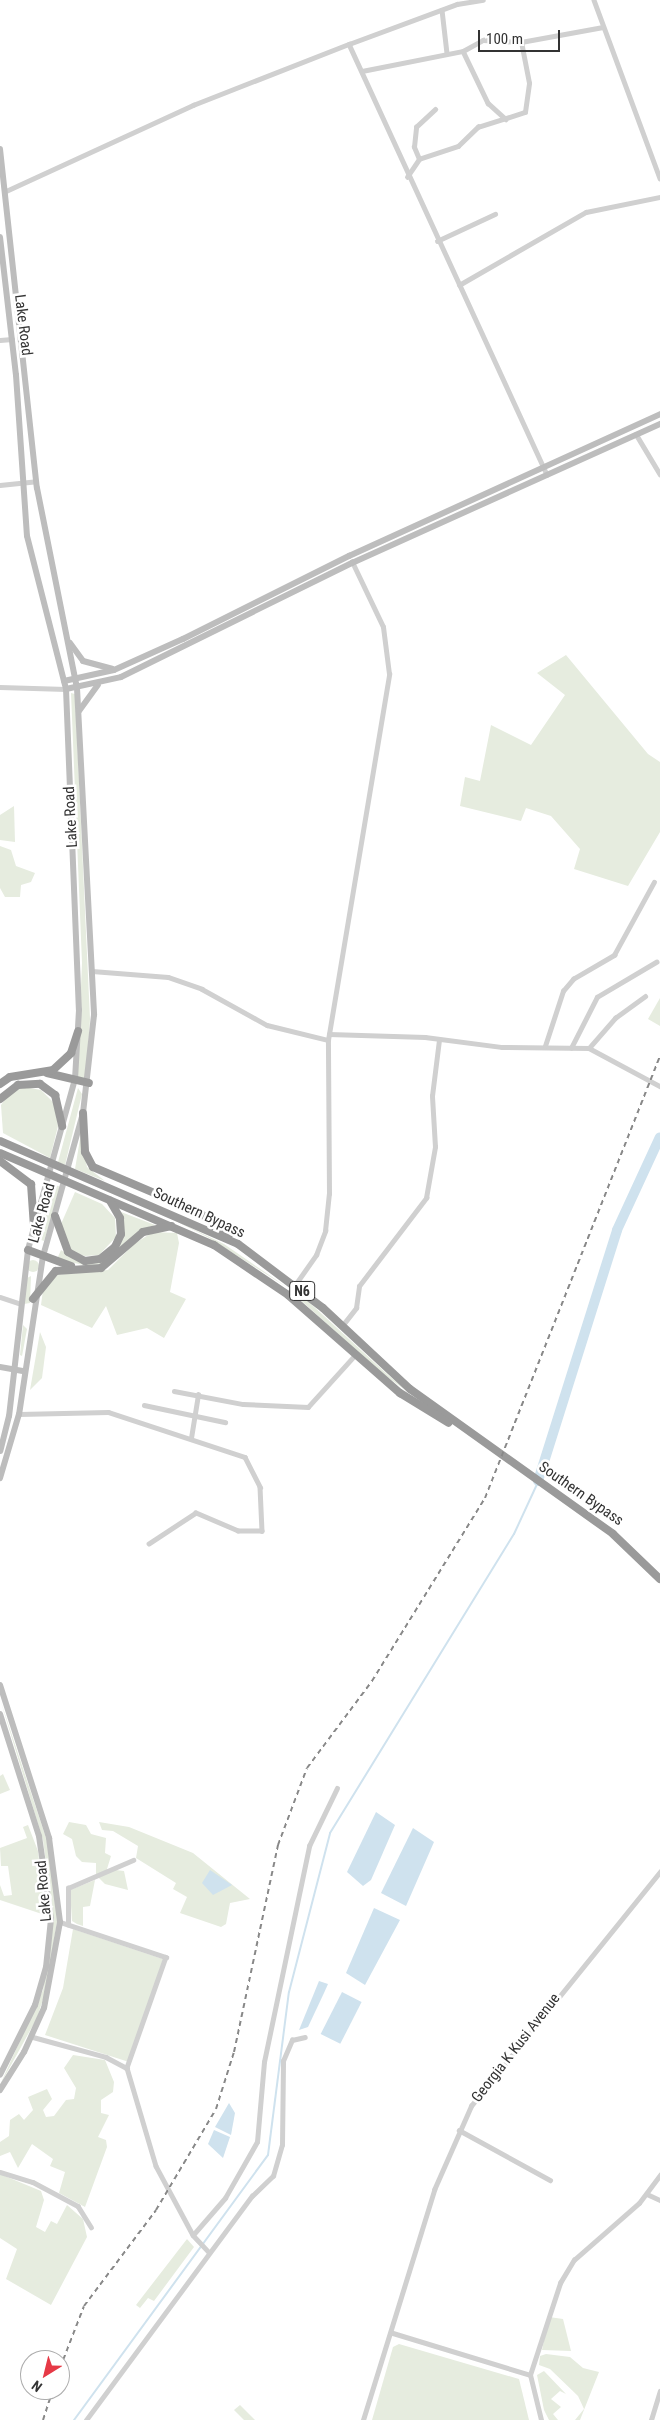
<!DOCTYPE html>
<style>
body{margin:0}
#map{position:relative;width:660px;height:2420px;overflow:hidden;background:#fff;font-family:"Roboto Condensed",sans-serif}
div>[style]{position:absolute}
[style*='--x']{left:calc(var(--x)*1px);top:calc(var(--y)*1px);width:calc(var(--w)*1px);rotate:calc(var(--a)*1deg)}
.green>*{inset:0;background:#e6ecdf}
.round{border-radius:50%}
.water>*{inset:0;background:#cfe2ee;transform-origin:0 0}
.stream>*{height:2px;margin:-1px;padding:0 1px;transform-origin:1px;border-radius:1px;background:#cfe2ee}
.river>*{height:10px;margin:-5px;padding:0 5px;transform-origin:5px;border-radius:5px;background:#cfe2ee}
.street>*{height:4.5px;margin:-2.25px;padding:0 2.25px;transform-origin:2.25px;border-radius:2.25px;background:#d0d0d0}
.secondary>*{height:6px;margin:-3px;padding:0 3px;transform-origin:3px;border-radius:3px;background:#bdbdbd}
.highway>*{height:8px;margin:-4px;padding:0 4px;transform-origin:4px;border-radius:4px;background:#9a9a9a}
.rail>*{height:2px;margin-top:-1px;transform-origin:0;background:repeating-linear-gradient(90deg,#888 0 5px,transparent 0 9px)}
span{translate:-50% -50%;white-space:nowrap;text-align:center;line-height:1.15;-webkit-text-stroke:5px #fff;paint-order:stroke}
.shield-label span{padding:1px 4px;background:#fff;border:1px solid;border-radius:4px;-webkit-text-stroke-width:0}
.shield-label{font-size:14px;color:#333;font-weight:700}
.street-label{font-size:15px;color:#333}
.north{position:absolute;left:20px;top:2350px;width:50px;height:50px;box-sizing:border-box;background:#fff;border:1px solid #adadad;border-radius:50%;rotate:216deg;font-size:14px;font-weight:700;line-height:20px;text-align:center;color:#333}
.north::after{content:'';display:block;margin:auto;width:18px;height:22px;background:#e63946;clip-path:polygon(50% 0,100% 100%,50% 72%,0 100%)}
.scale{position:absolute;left:478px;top:30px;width:82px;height:22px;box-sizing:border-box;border:2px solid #333;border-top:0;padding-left:6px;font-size:15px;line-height:18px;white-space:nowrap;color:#333;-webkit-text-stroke:4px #fff;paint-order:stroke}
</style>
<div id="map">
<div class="green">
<i style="clip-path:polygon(566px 655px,648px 754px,660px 762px,660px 832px,628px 886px,574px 869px,580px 849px,551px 816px,526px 808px,521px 821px,460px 806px,465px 777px,480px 781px,491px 725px,531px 745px,565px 695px,537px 673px)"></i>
<i style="clip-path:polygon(71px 693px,75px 694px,90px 1019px,86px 1080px,77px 1078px,82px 963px)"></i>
<i style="clip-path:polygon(14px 806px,15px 842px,0 840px,0 815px)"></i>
<i style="clip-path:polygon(0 846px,11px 850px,16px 866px,35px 873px,31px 882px,21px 885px,20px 897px,5px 897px,0 888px)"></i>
<i style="clip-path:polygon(660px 998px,660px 1026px,648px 1019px)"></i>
<i style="clip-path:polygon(24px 1087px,41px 1090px,54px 1103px,58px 1126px,50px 1158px,3px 1133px,1px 1105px,10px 1093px)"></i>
<i style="clip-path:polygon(78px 1088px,82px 1094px,65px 1165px,58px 1162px)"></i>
<i style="clip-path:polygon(81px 1133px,87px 1167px,105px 1181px,75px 1169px)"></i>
<i style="clip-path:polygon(52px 1184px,61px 1187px,44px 1241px,38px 1239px)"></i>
<i style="clip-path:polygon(75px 1192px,102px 1204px,115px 1218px,116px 1237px,99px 1255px,85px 1256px,71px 1251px,61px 1224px)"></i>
<i style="clip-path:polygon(121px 1212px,155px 1225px,140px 1230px,105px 1263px,88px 1266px,57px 1259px,61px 1250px,79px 1262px,104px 1260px,124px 1229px)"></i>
<i style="clip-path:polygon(170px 1218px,224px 1244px,288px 1288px,209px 1238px)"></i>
<i style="clip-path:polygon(153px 1232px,177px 1233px,179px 1243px,170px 1292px,186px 1299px,164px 1338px,147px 1328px,117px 1335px,106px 1306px,92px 1328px,41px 1305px,43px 1290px,56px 1275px,108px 1270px,134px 1244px)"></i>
<i class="round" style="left:27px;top:1260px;width:12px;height:12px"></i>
<i style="clip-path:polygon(31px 1276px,30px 1303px,24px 1304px,27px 1278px)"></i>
<i style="clip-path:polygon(299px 1293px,386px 1373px,408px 1392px,383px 1374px,296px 1296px)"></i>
<i style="clip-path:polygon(23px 1325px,27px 1329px,22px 1356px,20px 1355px)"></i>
<i style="clip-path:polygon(40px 1332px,46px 1347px,42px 1378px,30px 1390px)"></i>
<i style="clip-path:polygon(0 1699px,47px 1841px,56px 1899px,57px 1922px,45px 1993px,37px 2018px,0 2085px,43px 1990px,53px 1916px,43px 1840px)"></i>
<i style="clip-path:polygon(3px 1774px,10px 1790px,0 1794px,0 1776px)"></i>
<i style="clip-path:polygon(69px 1822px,86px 1825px,91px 1834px,106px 1838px,105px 1853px,111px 1856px,107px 1869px,124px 1871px,128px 1890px,105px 1884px,96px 1875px,96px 1863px,82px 1862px,76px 1856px,72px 1839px,63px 1834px)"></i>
<i style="clip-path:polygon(99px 1822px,129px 1827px,193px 1853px,250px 1899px,230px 1903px,226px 1924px,221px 1927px,180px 1913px,187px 1897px,173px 1889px,176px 1883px,136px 1858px,138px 1846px,113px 1831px,102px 1830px)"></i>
<i style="clip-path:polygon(28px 1825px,38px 1851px,45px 1915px,0 1900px,0 1885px,4px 1896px,12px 1895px,8px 1866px,1px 1866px,0 1848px,27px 1838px,23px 1827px)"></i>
<i style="clip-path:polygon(95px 1880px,90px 1906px,83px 1907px,83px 1926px,77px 1924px,72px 1921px,70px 1890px)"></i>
<i style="clip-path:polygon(73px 1929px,163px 1959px,129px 2062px,45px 2035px,63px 1988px)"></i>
<i style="clip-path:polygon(73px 2055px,105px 2060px,114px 2082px,113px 2092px,101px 2100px,101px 2113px,109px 2115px,98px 2137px,106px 2140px,107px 2147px,85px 2207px,59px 2193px,65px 2172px,50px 2166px,53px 2159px,32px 2144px,18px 2168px,10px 2152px,0 2156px,0 2142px,9px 2136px,10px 2120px,19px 2114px,24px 2120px,33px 2110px,28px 2097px,47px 2089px,52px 2099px,43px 2110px,46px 2117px,54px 2116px,66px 2100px,74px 2099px,76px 2088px,64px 2068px)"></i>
<i style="clip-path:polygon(0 2174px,41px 2191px,44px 2200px,36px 2227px,45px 2232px,51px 2221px,57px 2224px,67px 2205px,83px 2219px,87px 2237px,51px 2305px,6px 2279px,17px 2249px,0 2238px)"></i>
<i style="clip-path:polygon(187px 2239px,194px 2247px,154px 2301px,148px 2298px,140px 2308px,136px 2305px)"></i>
<i style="clip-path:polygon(549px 2317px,563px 2319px,571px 2351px,542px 2350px)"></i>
<i style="clip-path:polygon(399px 2344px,519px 2379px,529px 2420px,372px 2420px,393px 2347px)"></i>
<i style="clip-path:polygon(546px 2354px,570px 2357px,583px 2368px,599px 2372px,580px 2420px,575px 2420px,584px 2409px,578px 2396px,550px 2369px,539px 2365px,540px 2356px)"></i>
<i style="clip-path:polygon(544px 2371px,566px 2394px,560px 2391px,551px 2399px,561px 2407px,553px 2414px,558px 2420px,549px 2420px,544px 2410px,537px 2375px)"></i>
<i style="clip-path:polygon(240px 2405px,255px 2420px,244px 2420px,234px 2410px)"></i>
</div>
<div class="water">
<i style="clip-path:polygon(376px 1812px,395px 1825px,371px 1880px,363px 1886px,347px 1872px)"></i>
<i style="clip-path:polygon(413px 1828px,434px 1842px,406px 1906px,381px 1893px)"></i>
<i style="clip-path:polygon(210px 1870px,232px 1885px,213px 1895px,202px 1883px)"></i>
<i style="clip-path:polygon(374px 1908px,400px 1920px,365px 1985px,346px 1973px)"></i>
<i style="clip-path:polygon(319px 1981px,328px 1984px,324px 1993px,308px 2027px,299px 2030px)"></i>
<i style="left:342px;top:1992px;width:22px;height:47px;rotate:27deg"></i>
<i style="clip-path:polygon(229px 2103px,235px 2113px,231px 2135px,215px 2127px)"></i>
<i style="clip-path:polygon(214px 2130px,230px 2137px,223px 2158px,208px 2144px)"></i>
</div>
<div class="stream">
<i style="--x:74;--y:2420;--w:328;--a:-53.8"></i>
<i style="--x:268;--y:2155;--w:164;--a:-82.7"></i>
<i style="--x:289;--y:1992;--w:164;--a:-75.5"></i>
<i style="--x:330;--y:1833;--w:351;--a:-58.4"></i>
<i style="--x:514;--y:1534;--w:57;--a:-65.2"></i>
</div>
<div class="river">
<i style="--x:538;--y:1481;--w:263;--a:-72.5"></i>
<i style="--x:617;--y:1230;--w:102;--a:-65.2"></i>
</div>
<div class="street">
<i style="--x:594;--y:0;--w:190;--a:69.7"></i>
<i style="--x:442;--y:10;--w:43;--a:83.4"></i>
<i style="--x:349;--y:44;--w:115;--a:-20.3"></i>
<i style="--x:457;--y:4;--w:26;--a:-9"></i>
<i style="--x:463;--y:51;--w:58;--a:64.3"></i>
<i style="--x:488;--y:103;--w:24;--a:42"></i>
<i style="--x:362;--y:71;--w:103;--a:-11.2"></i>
<i style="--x:463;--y:51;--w:23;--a:-29"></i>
<i style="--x:483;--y:40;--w:38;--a:3"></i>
<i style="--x:521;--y:42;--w:83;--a:-10.4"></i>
<i style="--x:419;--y:159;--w:13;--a:-113"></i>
<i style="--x:414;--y:147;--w:20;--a:-84"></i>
<i style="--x:416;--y:127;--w:26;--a:-43"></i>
<i style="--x:407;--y:177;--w:22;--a:-56"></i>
<i style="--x:419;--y:159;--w:41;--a:-18.4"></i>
<i style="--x:458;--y:146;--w:28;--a:-44"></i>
<i style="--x:478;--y:127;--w:49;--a:-17.7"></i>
<i style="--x:525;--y:112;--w:29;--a:-82"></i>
<i style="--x:529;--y:83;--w:42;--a:-101"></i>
<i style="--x:6;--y:191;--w:206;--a:-24.7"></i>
<i style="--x:193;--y:105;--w:168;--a:-21.4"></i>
<i style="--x:349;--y:44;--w:474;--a:65.3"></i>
<i style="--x:437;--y:241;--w:64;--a:-25"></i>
<i style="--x:459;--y:285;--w:146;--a:-29.9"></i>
<i style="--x:586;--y:212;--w:76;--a:-11.5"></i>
<i style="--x:0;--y:340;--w:12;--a:-5"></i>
<i style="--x:636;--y:434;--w:47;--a:59"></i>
<i style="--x:0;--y:485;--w:36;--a:-6"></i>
<i style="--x:0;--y:687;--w:66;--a:1.7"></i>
<i style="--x:92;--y:971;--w:76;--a:4.5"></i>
<i style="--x:168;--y:977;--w:36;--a:19"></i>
<i style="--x:202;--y:989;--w:74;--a:29"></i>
<i style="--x:267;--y:1025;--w:63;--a:13.8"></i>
<i style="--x:329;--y:1034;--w:96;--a:1.8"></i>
<i style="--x:425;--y:1037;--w:78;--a:7.4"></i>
<i style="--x:502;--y:1047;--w:87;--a:0.7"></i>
<i style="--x:589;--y:1048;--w:40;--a:-49"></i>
<i style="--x:615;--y:1018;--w:37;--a:-36"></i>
<i style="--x:545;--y:1046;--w:58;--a:-71.9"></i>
<i style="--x:563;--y:991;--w:16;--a:-50"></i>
<i style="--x:573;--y:979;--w:48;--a:-30.3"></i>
<i style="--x:614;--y:955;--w:83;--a:-61.3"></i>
<i style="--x:571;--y:1048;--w:57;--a:-63"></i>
<i style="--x:597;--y:997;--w:69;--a:-30.7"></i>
<i style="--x:589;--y:1048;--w:81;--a:28.2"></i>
<i style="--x:288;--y:1295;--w:49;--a:-55"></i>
<i style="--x:316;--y:1255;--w:26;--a:-69"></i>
<i style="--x:325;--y:1231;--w:37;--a:-84"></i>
<i style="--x:329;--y:1194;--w:154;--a:-90.4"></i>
<i style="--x:328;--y:1040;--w:371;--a:-80.5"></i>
<i style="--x:389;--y:674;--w:47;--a:-97.3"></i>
<i style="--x:383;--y:627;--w:72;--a:-115.5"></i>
<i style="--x:0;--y:1297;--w:20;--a:18"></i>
<i style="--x:342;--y:1326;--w:23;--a:-52"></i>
<i style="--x:356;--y:1308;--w:22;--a:-82"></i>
<i style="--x:359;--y:1286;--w:111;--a:-52.7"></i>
<i style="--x:426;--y:1198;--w:52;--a:-80"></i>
<i style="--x:435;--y:1147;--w:51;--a:-93.4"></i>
<i style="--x:432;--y:1096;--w:56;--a:-82.9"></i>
<i style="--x:174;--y:1391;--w:70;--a:10.7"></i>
<i style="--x:243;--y:1404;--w:65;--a:2.6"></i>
<i style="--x:308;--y:1407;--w:70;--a:-47.9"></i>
<i style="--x:144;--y:1405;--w:83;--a:11.9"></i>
<i style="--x:19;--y:1414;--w:89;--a:-1.3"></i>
<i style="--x:108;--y:1412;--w:144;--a:18.2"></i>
<i style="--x:245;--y:1457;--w:34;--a:63"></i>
<i style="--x:260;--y:1487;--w:44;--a:87.4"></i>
<i style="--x:262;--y:1531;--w:24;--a:180"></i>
<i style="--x:238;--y:1531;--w:46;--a:-156.8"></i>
<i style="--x:196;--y:1513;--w:56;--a:146.6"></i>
<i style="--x:191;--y:1438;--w:44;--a:-80.8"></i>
<i style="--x:60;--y:1922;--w:112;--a:18.3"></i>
<i style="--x:166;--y:1957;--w:118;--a:109.4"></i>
<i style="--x:68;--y:1925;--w:37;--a:-90"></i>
<i style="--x:68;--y:1888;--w:71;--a:-23.3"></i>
<i style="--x:33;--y:2037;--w:76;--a:15.3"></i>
<i style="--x:106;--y:2057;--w:24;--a:28"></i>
<i style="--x:127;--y:2068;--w:102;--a:73.5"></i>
<i style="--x:156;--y:2166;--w:78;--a:61.8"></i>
<i style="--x:193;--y:2235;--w:23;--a:47"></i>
<i style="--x:459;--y:2130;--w:104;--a:28.8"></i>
<i style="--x:0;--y:2172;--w:34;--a:17"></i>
<i style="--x:33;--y:2182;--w:51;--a:28.1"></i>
<i style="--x:78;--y:2206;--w:25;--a:58"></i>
<i style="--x:647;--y:2194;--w:14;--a:25"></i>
<i style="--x:193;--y:2235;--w:49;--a:-49.1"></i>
<i style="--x:225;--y:2198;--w:64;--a:-60.3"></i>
<i style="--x:257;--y:2142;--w:80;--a:-85"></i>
<i style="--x:264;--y:2062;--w:221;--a:-78.2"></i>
<i style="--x:309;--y:1846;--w:64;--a:-64.2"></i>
<i style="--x:393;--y:2333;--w:143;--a:17"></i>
<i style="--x:86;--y:2420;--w:279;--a:-53.5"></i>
<i style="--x:252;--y:2196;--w:29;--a:-44"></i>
<i style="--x:273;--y:2176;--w:32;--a:-74"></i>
<i style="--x:282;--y:2145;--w:84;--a:-89.3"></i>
<i style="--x:283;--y:2061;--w:23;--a:-67"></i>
<i style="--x:292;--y:2040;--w:13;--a:-13"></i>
<i style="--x:363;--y:2420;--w:241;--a:-72.8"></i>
<i style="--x:434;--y:2190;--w:92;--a:-66.2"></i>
<i style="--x:471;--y:2106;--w:301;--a:-51.1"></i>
<i style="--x:541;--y:2420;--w:46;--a:-103.7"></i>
<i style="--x:530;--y:2375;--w:97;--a:-71.9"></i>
<i style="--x:560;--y:2283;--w:27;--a:-59"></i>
<i style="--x:574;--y:2260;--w:86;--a:-41.2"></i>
<i style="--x:639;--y:2203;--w:35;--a:-53"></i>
<i style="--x:651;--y:2420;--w:30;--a:-73"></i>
</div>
<div class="secondary">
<i style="--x:0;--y:149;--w:341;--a:83.8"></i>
<i style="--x:37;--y:488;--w:204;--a:78.7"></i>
<i style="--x:77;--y:688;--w:327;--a:87"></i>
<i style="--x:94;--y:1015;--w:99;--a:96.4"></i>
<i style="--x:83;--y:1113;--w:148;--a:105.6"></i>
<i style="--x:43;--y:1256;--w:160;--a:98.6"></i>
<i style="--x:19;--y:1414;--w:67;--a:106.5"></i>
<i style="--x:0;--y:237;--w:139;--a:83.4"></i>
<i style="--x:16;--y:375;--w:161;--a:86.1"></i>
<i style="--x:27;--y:536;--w:158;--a:75.7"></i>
<i style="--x:66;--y:689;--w:321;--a:87.7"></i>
<i style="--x:79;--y:1010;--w:69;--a:93.3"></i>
<i style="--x:75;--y:1079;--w:177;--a:105.4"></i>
<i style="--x:28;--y:1250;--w:167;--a:96.5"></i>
<i style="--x:9;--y:1416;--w:36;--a:104"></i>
<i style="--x:70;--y:643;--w:22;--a:54"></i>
<i style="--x:83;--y:661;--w:30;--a:15"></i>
<i style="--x:64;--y:681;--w:51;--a:-12.4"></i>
<i style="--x:114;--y:670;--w:76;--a:-24.2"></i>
<i style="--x:183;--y:639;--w:186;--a:-26.6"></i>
<i style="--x:349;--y:556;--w:342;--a:-24.5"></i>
<i style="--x:66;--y:689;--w:56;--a:-12.3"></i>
<i style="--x:121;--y:677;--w:258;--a:-26.3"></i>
<i style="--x:352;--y:563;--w:338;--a:-24.3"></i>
<i style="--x:79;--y:711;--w:32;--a:-54"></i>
<i style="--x:0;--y:1367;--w:23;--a:10"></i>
<i style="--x:0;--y:1685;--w:161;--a:72.2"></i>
<i style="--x:49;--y:1838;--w:85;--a:82.5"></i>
<i style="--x:60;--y:1922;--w:87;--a:100.5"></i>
<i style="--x:44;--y:2008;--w:48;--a:114.4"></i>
<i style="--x:24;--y:2052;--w:45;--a:122.3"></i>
<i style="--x:0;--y:1714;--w:128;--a:72.3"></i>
<i style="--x:39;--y:1836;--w:84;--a:81.8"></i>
<i style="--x:51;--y:1919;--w:48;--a:95.9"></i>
<i style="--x:46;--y:1967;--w:40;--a:106"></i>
<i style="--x:35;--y:2005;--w:78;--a:116.6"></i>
</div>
<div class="highway">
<i style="--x:47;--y:1073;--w:43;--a:13.4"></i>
<i style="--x:0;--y:1084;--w:12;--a:-35"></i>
<i style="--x:10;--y:1077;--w:44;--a:-9.2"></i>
<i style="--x:53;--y:1070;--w:25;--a:-43"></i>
<i style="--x:71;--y:1053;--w:23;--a:-72"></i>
<i style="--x:0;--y:1099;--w:23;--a:-38"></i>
<i style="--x:18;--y:1085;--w:22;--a:-3"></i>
<i style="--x:40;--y:1084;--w:19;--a:36"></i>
<i style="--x:55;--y:1095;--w:32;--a:77"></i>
<i style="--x:83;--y:1113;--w:39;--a:87"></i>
<i style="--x:85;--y:1152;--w:17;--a:62"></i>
<i style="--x:93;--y:1167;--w:115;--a:23"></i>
<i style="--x:199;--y:1212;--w:38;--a:39"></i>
<i style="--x:0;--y:1141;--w:259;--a:23.4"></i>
<i style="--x:238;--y:1244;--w:106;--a:37"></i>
<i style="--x:323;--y:1308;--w:119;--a:43"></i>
<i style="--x:410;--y:1389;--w:249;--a:35.5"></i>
<i style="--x:613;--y:1534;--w:65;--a:43.8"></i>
<i style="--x:0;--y:1153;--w:233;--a:23.3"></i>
<i style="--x:214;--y:1245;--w:89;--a:34"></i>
<i style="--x:288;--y:1295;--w:149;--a:41.2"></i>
<i style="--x:400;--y:1393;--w:57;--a:31.5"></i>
<i style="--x:0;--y:1161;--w:39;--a:37"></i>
<i style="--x:31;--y:1184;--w:43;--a:86"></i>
<i style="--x:55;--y:1216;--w:38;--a:70"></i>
<i style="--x:68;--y:1252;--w:19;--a:28"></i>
<i style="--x:85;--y:1261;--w:15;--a:-8"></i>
<i style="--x:100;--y:1259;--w:19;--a:-39"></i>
<i style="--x:115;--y:1247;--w:14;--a:-65"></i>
<i style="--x:121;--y:1234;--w:16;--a:-94"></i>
<i style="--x:120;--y:1218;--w:20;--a:-120"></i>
<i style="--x:28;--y:1250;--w:46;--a:20.4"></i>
<i style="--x:33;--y:1299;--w:36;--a:-51"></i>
<i style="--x:56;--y:1271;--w:45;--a:-3.8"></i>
<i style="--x:101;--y:1268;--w:55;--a:-40.6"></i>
<i style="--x:143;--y:1232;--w:29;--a:-12"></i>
</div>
<div class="rail">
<i style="--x:60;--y:2368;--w:66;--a:-68.8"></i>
<i style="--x:84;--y:2306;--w:120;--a:-53.1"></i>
<i style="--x:156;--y:2210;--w:117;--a:-59.3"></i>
<i style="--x:216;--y:2109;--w:60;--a:-72.5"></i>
<i style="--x:234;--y:2052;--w:212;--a:-78"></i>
<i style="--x:278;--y:1845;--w:82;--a:-69.4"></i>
<i style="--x:307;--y:1768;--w:109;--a:-53.2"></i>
<i style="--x:372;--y:1681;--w:215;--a:-58.3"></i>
<i style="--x:485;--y:1498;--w:475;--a:-68.4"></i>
<i style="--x:43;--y:2420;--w:32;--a:-72"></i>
</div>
<div class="shield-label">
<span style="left:302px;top:1291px">N6</span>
</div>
<div class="street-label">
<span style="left:23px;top:325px;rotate:83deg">Lake Road</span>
<span style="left:71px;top:817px;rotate:-93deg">Lake Road</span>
<span style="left:42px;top:1213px;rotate:-74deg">Lake Road</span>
<span style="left:199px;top:1213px;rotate:25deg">Southern Bypass</span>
<span style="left:581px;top:1494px;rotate:35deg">Southern Bypass</span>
<span style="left:44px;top:1891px;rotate:-95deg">Lake Road</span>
<span style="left:516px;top:2048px;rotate:-52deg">Georgia K Kusi Avenue</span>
</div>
<div class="north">N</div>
<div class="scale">100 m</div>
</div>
